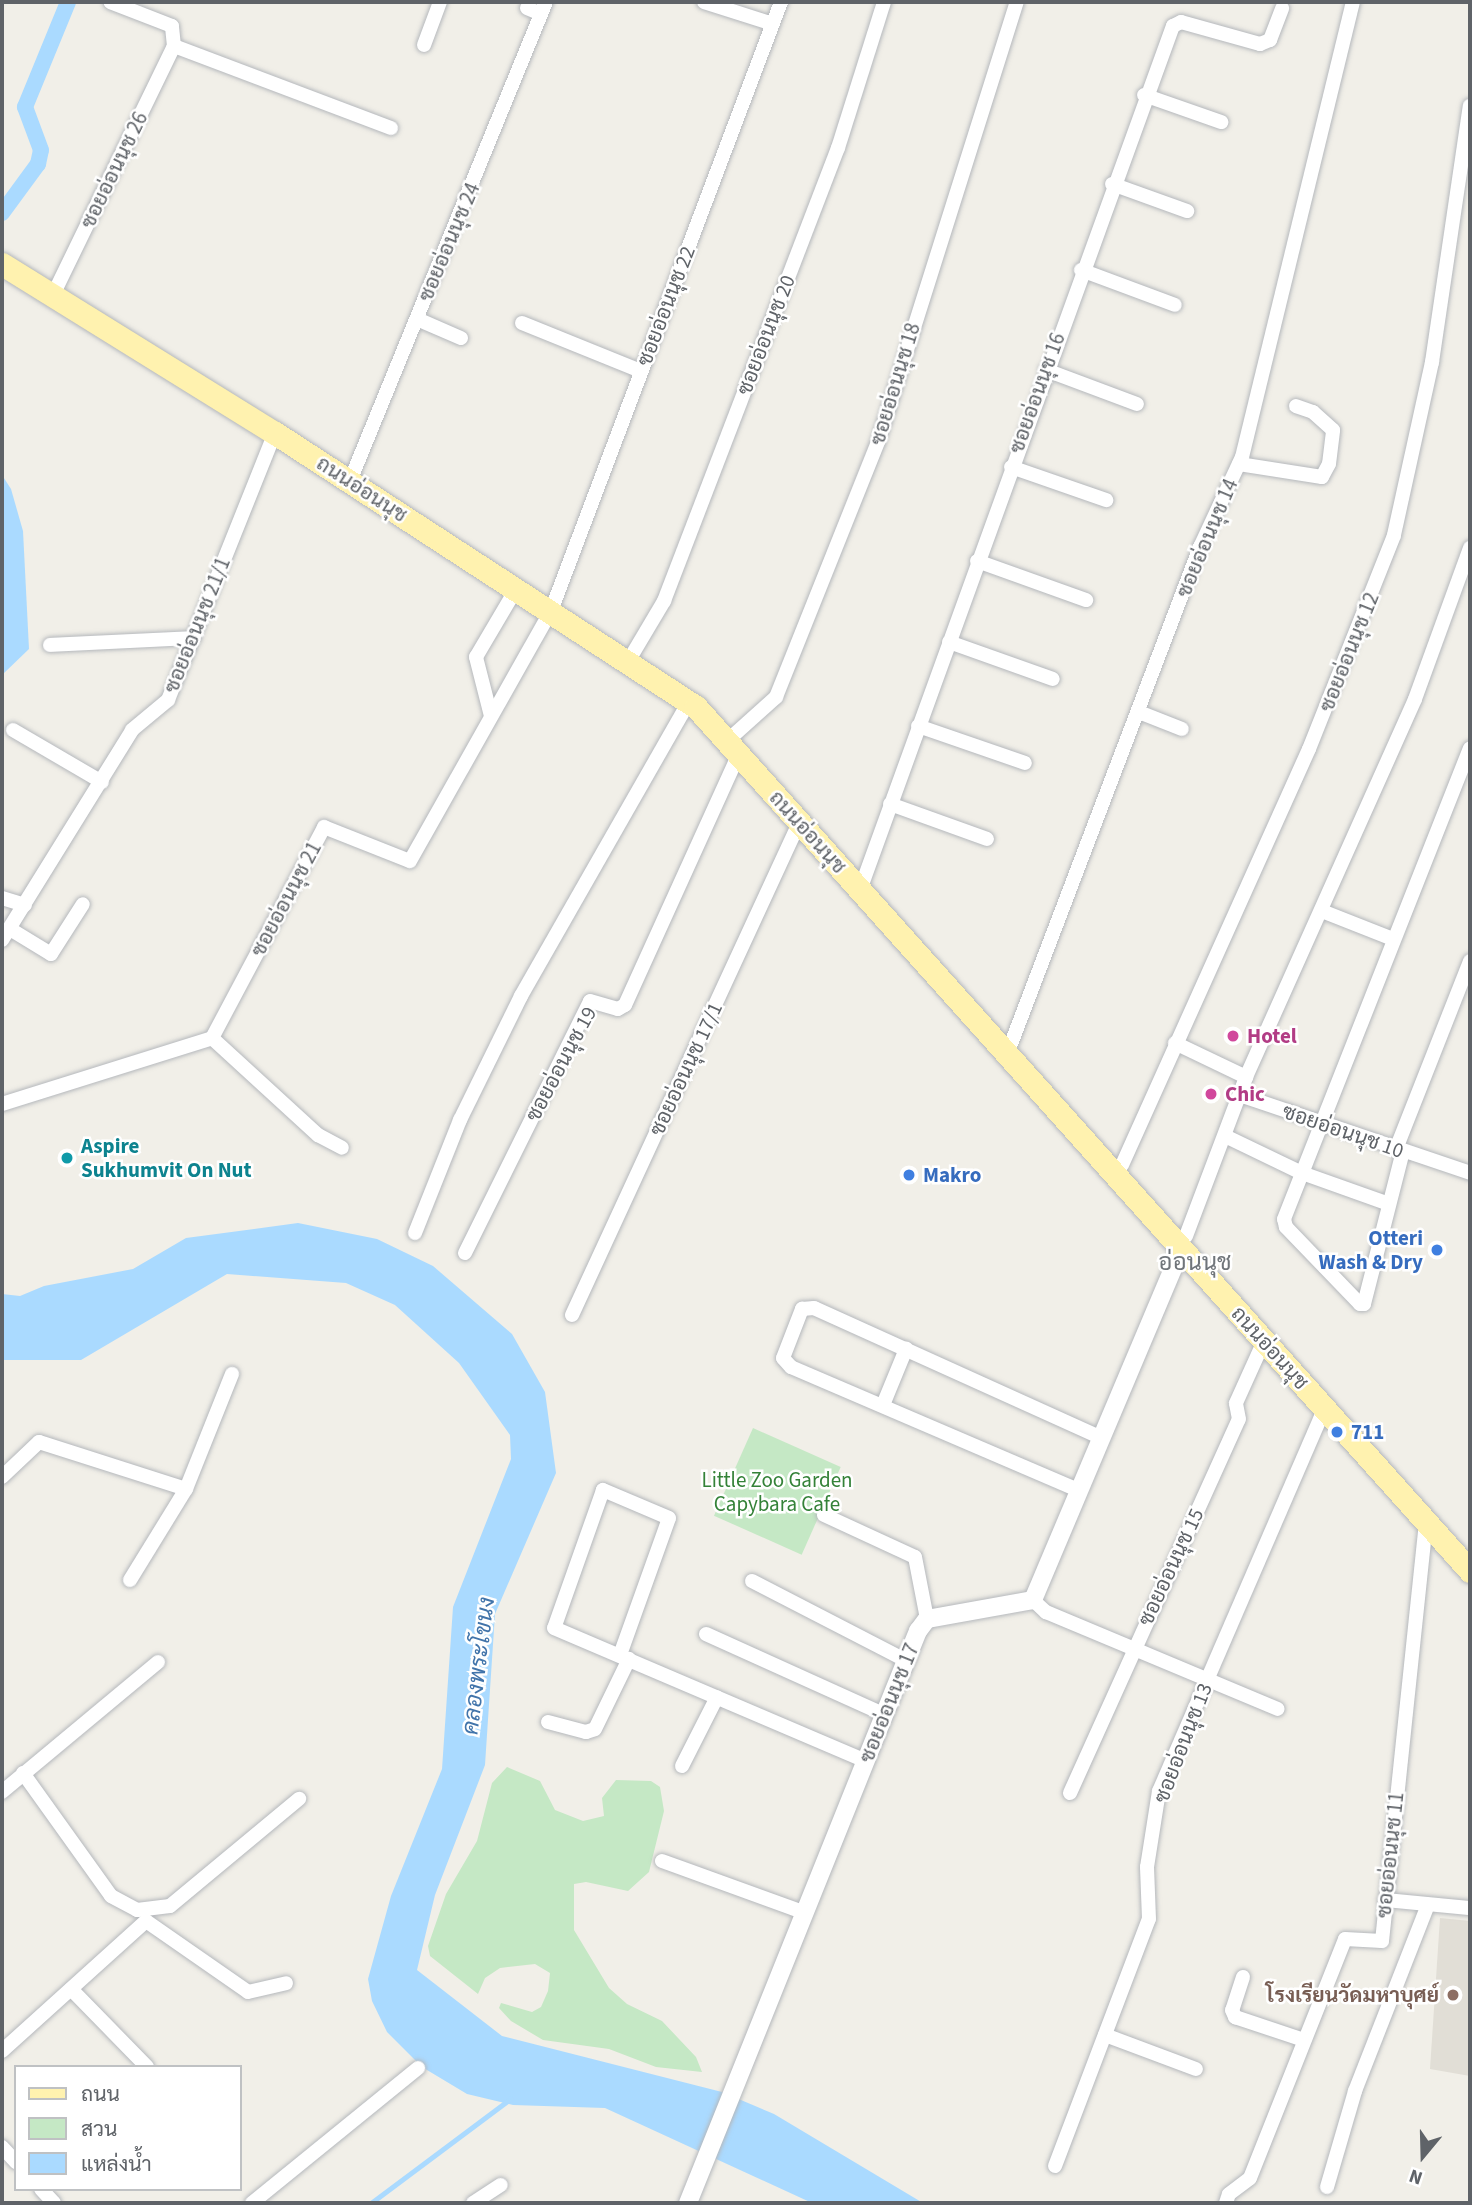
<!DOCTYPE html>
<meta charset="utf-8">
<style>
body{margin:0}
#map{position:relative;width:1472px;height:2205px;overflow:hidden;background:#f1efe8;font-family:"Source Sans 3",Sarabun,sans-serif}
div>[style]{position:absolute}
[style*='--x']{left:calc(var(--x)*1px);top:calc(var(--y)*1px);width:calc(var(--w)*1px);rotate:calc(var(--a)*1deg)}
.education>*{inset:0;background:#e1ded6}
.green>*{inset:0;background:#c5e8c5;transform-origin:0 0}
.water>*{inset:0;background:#aadaff}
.stream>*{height:4.5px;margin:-2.25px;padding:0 2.25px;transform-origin:2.25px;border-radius:2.25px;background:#aadaff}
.canal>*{height:16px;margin:-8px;padding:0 8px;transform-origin:8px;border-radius:8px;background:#aadaff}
.roads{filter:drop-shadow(0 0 2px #b5b8bc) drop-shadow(0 0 2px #b5b8bc)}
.minor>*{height:14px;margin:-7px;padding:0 7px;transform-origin:7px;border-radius:7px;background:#fff}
.tertiary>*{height:18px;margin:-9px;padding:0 9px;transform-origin:9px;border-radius:9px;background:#fff}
.primary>*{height:23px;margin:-11.5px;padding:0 11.5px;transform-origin:11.5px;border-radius:11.5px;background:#fff2af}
.dots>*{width:19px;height:19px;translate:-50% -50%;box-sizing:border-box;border:4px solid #fff;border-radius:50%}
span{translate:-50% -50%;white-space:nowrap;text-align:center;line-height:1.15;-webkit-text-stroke:5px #fff;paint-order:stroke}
.street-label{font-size:21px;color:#5f6368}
.hotel-label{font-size:21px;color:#b23c85;font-weight:700}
.left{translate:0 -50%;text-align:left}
.culture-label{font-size:21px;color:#0d838f;font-weight:700}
.shop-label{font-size:21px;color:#366cbe;font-weight:700}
.right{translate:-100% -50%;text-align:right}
.park-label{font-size:21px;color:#348238}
.education-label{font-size:21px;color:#785e54;font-weight:700}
.water-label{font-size:23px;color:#4174aa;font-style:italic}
.quarter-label{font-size:24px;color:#70757a}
.frame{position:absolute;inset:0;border:4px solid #5f6368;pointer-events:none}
.legend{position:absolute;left:14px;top:2065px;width:228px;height:126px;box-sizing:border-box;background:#fff;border:2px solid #bfc1c3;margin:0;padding:9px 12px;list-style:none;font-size:21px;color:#5f6368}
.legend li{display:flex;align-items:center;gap:14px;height:35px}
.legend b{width:35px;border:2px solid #bfc1c3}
.north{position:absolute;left:1388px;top:2121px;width:70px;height:70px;-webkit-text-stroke:5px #fff;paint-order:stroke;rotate:199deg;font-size:19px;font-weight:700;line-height:28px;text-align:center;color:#5f6368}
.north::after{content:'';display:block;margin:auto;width:24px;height:32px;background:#5f6368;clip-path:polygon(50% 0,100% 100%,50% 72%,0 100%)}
</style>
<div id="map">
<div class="education">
<i style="clip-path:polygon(1440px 1918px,1470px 1921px,1470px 2076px,1430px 2069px)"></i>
</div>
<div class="green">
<i style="left:753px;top:1428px;width:96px;height:96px;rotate:24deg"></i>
<i style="clip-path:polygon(507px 1767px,540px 1781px,555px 1810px,583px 1821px,604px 1816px,602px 1798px,616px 1780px,651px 1781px,660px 1787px,664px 1811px,649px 1872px,628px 1891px,586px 1882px,574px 1884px,574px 1930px,609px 1988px,627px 2004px,662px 2021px,696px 2057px,702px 2072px,656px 2067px,609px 2049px,543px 2040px,511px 2021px,499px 2008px,501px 2003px,532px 2012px,541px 2007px,548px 1991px,550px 1973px,535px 1964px,500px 1968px,485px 1978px,478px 1994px,430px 1956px,428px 1946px,446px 1894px,477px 1841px,492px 1783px)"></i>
</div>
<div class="water">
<i style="clip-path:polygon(2px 475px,11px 489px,23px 531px,29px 649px,2px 675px)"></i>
<i style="clip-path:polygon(298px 1223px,377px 1239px,433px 1266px,512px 1334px,545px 1392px,556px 1473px,495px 1614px,485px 1765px,435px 1895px,417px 1970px,502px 2036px,722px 2092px,774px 2114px,923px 2203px,812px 2203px,605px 2108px,513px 2105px,467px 2094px,422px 2067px,387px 2032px,372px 2001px,368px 1979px,391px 1896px,442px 1769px,453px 1607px,511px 1459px,510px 1435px,459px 1363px,395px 1305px,346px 1283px,227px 1274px,81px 1360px,2px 1360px,2px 1294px,20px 1296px,44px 1286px,133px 1269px,186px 1238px)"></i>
</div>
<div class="stream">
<i style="--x:371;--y:2203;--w:174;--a:-36.8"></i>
</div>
<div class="canal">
<i style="--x:2;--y:213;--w:61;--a:-53.7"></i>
<i style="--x:38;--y:164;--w:14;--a:-78"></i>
<i style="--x:41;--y:150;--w:46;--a:-110.4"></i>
<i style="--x:25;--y:107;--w:113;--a:-67.7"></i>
</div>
<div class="roads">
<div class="minor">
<i style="--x:704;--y:2;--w:72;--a:17.7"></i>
<i style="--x:527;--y:8;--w:15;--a:23"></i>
<i style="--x:424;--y:45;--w:46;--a:-69.6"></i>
<i style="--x:174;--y:46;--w:232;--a:20.7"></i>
<i style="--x:1144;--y:95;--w:82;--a:19.3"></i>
<i style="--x:1112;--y:184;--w:80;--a:19.8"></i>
<i style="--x:1081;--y:270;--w:100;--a:20.4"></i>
<i style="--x:53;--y:295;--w:277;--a:-64.1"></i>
<i style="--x:174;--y:46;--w:20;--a:-96"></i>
<i style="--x:172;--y:26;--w:66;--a:-158.8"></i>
<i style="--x:417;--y:319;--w:48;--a:23.4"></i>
<i style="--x:522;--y:323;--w:128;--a:22"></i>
<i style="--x:1046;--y:370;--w:97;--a:20.5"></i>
<i style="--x:1239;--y:464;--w:84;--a:8.9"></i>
<i style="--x:1322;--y:477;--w:15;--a:-62"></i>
<i style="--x:1329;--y:464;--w:34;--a:-83"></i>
<i style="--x:1333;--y:430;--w:27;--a:-138"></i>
<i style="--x:1313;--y:412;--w:18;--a:-161"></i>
<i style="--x:1011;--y:467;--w:101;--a:19.2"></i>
<i style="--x:350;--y:481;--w:518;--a:-67.75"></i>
<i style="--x:977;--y:561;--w:116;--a:19.7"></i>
<i style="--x:949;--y:642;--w:110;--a:19.6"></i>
<i style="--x:50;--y:645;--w:144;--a:-2.8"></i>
<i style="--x:629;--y:660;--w:69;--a:-59.3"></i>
<i style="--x:664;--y:601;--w:485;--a:-69"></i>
<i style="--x:838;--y:148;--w:153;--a:-72.5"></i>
<i style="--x:1139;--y:712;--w:46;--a:21.6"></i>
<i style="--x:491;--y:716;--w:61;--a:-104.3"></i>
<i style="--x:476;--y:657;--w:79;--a:-59.5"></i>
<i style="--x:918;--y:726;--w:113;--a:19.1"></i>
<i style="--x:13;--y:730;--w:103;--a:30.3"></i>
<i style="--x:727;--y:741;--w:66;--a:-41.9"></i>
<i style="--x:776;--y:697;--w:275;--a:-68.2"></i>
<i style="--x:878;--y:442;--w:461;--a:-72.5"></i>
<i style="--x:890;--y:804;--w:103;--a:19.8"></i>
<i style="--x:860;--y:890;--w:919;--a:-70.09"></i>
<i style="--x:1173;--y:26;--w:9;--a:-27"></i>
<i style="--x:1181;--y:22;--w:82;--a:15.6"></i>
<i style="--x:1260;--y:44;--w:11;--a:-22"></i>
<i style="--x:1270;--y:40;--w:34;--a:-69"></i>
<i style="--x:2;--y:898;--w:24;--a:17"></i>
<i style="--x:1322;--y:911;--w:76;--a:21.5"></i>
<i style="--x:10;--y:929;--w:48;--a:31.4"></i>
<i style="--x:51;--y:954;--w:59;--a:-57.4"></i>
<i style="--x:2;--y:940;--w:247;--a:-58.2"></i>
<i style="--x:132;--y:730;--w:47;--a:-39.8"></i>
<i style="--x:168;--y:700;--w:288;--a:-68.2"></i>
<i style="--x:212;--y:1038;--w:144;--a:42.5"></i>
<i style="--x:318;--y:1135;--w:27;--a:28"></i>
<i style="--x:1175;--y:1043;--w:79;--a:25.6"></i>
<i style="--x:1006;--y:1057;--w:546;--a:-69.17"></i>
<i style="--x:1200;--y:547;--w:99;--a:-65"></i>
<i style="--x:1242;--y:457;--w:468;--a:-76.3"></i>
<i style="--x:1240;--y:1095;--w:243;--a:18.7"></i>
<i style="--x:2;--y:1104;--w:220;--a:-17.4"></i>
<i style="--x:212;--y:1038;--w:239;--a:-62"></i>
<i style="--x:324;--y:827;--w:92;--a:21.6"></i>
<i style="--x:410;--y:861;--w:287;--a:-60.6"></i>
<i style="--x:551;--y:611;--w:651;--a:-69.31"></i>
<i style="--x:1225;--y:1136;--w:85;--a:25.7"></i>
<i style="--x:1302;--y:1173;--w:92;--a:19.6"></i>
<i style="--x:1396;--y:1149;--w:202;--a:-68.5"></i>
<i style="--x:1403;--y:1151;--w:158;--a:104.3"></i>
<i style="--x:1364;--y:1304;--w:4;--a:180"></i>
<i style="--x:1360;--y:1304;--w:107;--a:-133.9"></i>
<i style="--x:1286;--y:1227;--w:8;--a:-104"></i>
<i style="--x:1284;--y:1219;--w:506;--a:-68.45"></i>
<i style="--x:1122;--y:1165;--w:456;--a:-65.8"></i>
<i style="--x:1309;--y:749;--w:230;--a:-68.3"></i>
<i style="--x:1394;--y:535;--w:177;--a:-77.6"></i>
<i style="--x:1432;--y:362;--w:259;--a:-81.6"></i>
<i style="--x:415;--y:1233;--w:122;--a:-68.3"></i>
<i style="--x:460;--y:1120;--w:138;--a:-63.8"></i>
<i style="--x:521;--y:996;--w:339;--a:-60.3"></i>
<i style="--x:1186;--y:1236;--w:170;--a:-69.3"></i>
<i style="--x:1246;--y:1077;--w:414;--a:-65.9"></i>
<i style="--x:1415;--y:699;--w:161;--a:-70"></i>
<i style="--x:465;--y:1253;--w:281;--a:-63.6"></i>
<i style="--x:590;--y:1001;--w:29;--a:16"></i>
<i style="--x:618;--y:1009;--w:8;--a:-30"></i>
<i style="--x:625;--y:1005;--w:276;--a:-65.6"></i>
<i style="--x:572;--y:1315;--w:542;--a:-65.23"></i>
<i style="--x:883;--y:1405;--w:61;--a:-67.7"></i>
<i style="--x:2;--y:1477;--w:51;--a:-43.4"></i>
<i style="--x:39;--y:1442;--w:154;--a:17.7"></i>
<i style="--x:186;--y:1489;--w:124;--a:-68.2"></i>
<i style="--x:1078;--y:1490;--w:312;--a:-156.8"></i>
<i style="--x:791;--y:1367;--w:12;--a:-132"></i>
<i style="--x:783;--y:1358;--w:53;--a:-68.8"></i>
<i style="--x:802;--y:1309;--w:12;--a:-5"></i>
<i style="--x:814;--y:1308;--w:316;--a:24.3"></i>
<i style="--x:824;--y:1515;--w:100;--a:24.8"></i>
<i style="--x:915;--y:1557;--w:63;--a:79"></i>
<i style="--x:130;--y:1580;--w:107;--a:-58.4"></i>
<i style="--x:752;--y:1581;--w:172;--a:27.3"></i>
<i style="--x:1033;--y:1600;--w:18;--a:43"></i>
<i style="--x:1046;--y:1612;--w:251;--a:22.7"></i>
<i style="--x:706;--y:1634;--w:194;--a:24.3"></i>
<i style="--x:620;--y:1655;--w:145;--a:-70.3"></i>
<i style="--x:669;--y:1518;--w:72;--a:-157"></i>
<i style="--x:603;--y:1490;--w:146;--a:109.5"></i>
<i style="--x:554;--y:1628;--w:339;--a:23.1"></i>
<i style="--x:548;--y:1722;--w:39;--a:15"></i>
<i style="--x:586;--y:1732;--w:9;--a:-18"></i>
<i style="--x:595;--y:1729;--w:78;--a:-64.1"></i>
<i style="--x:682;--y:1766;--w:77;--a:-63.1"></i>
<i style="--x:23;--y:1773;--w:151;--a:54.4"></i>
<i style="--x:111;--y:1896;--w:30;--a:28"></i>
<i style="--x:137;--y:1910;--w:33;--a:-7"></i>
<i style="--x:170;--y:1906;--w:168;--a:-39.7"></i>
<i style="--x:2;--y:1792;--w:203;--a:-39.8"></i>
<i style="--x:1070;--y:1793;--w:410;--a:-65.7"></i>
<i style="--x:1239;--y:1419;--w:16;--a:-101"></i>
<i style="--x:1236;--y:1403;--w:68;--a:-65.7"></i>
<i style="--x:662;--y:1861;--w:153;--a:19.9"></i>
<i style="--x:1385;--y:1900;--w:85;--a:5.4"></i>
<i style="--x:1243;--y:1977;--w:35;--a:108"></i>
<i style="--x:1232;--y:2010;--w:8;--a:67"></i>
<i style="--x:1235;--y:2017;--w:73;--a:18.4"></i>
<i style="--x:71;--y:1989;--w:109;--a:45.7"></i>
<i style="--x:1105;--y:2035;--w:97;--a:20.5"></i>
<i style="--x:2;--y:2051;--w:194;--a:-42.1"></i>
<i style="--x:146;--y:1921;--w:124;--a:34.8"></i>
<i style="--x:248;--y:1992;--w:39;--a:-13"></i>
<i style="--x:2;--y:2147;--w:21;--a:47"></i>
<i style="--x:1055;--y:2166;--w:264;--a:-69.2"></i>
<i style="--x:1149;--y:1919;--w:52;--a:-92.2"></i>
<i style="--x:1147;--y:1867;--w:77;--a:-81"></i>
<i style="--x:1159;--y:1791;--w:416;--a:-66.6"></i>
<i style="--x:1327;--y:2187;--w:100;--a:-73.7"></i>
<i style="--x:1355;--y:2091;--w:200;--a:-68.6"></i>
<i style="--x:41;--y:2189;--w:19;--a:47"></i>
<i style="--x:252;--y:2203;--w:214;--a:-39.1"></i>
<i style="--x:473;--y:2203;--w:33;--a:-33"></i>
<i style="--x:1226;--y:2203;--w:9;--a:-72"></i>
<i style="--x:1229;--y:2194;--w:26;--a:-37"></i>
<i style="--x:1250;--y:2178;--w:257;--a:-68.3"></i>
<i style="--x:1345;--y:1939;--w:37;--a:3"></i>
<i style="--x:1382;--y:1941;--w:421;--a:-84"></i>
</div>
<div class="tertiary">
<i style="--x:688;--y:2203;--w:617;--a:-68.1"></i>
<i style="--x:918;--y:1631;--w:15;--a:-53"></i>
<i style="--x:927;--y:1619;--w:108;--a:-10.2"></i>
<i style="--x:1033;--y:1600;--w:381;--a:-67.1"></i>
</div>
<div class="primary">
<i style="--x:2;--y:264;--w:321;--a:31.8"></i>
<i style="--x:275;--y:433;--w:502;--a:33.06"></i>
<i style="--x:696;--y:707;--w:1160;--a:48.14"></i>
</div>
</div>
<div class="dots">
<i style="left:1233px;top:1036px;background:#d1479c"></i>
<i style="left:1211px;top:1094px;background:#d1479c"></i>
<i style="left:67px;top:1158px;background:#0f9aa8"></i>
<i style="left:909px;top:1175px;background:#3f7fe0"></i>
<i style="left:1437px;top:1250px;background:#3f7fe0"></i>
<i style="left:1337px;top:1432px;background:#3f7fe0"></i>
<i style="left:1453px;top:1995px;background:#8d6e63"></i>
</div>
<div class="street-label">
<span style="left:114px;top:170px;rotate:-64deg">ซอยอ่อนนุช 26</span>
<span style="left:449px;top:242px;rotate:-67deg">ซอยอ่อนนุช 24</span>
<span style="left:666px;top:306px;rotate:-69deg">ซอยอ่อนนุช 22</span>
<span style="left:766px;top:335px;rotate:-69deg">ซอยอ่อนนุช 20</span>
<span style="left:895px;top:384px;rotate:-73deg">ซอยอ่อนนุช 18</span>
<span style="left:1037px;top:393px;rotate:-70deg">ซอยอ่อนนุช 16</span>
<span style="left:362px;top:489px;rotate:33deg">ถนนอ่อนนุช</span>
<span style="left:1207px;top:538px;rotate:-67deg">ซอยอ่อนนุช 14</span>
<span style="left:197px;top:625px;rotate:-68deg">ซอยอ่อนนุช 21/1</span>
<span style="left:1349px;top:652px;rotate:-68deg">ซอยอ่อนนุช 12</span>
<span style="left:808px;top:832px;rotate:48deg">ถนนอ่อนนุช</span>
<span style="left:286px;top:899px;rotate:-62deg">ซอยอ่อนนุช 21</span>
<span style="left:561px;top:1064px;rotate:-62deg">ซอยอ่อนนุช 19</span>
<span style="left:686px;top:1069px;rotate:-65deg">ซอยอ่อนนุช 17/1</span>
<span style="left:1343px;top:1131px;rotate:19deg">ซอยอ่อนนุช 10</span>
<span style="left:1270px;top:1348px;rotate:48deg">ถนนอ่อนนุช</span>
<span style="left:1171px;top:1567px;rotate:-65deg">ซอยอ่อนนุช 15</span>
<span style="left:889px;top:1703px;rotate:-68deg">ซอยอ่อนนุช 17</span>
<span style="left:1183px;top:1743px;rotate:-69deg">ซอยอ่อนนุช 13</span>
<span style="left:1390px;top:1855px;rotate:-84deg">ซอยอ่อนนุช 11</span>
</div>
<div class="hotel-label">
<span class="left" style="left:1247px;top:1036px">Hotel</span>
<span class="left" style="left:1225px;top:1094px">Chic</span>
</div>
<div class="culture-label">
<span class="left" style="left:81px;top:1158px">Aspire<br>Sukhumvit On Nut</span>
</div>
<div class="shop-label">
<span class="left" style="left:923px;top:1175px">Makro</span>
<span class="right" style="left:1423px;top:1250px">Otteri<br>Wash &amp; Dry</span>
<span class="left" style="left:1351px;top:1432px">711</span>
</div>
<div class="park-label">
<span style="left:777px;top:1492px">Little Zoo Garden<br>Capybara Cafe</span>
</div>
<div class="education-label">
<span class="right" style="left:1439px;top:1995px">โรงเรียนวัดมหาบุศย์</span>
</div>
<div class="water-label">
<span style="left:479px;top:1666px;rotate:-83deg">คลองพระโขนง</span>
</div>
<div class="quarter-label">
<span style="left:1195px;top:1263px">อ่อนนุช</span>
</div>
<div class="frame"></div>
<ul class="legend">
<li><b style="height:9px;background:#fff2af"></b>ถนน</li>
<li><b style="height:19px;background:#c5e8c5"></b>สวน</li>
<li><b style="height:19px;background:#aadaff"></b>แหล่งน้ำ</li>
</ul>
<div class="north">N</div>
</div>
